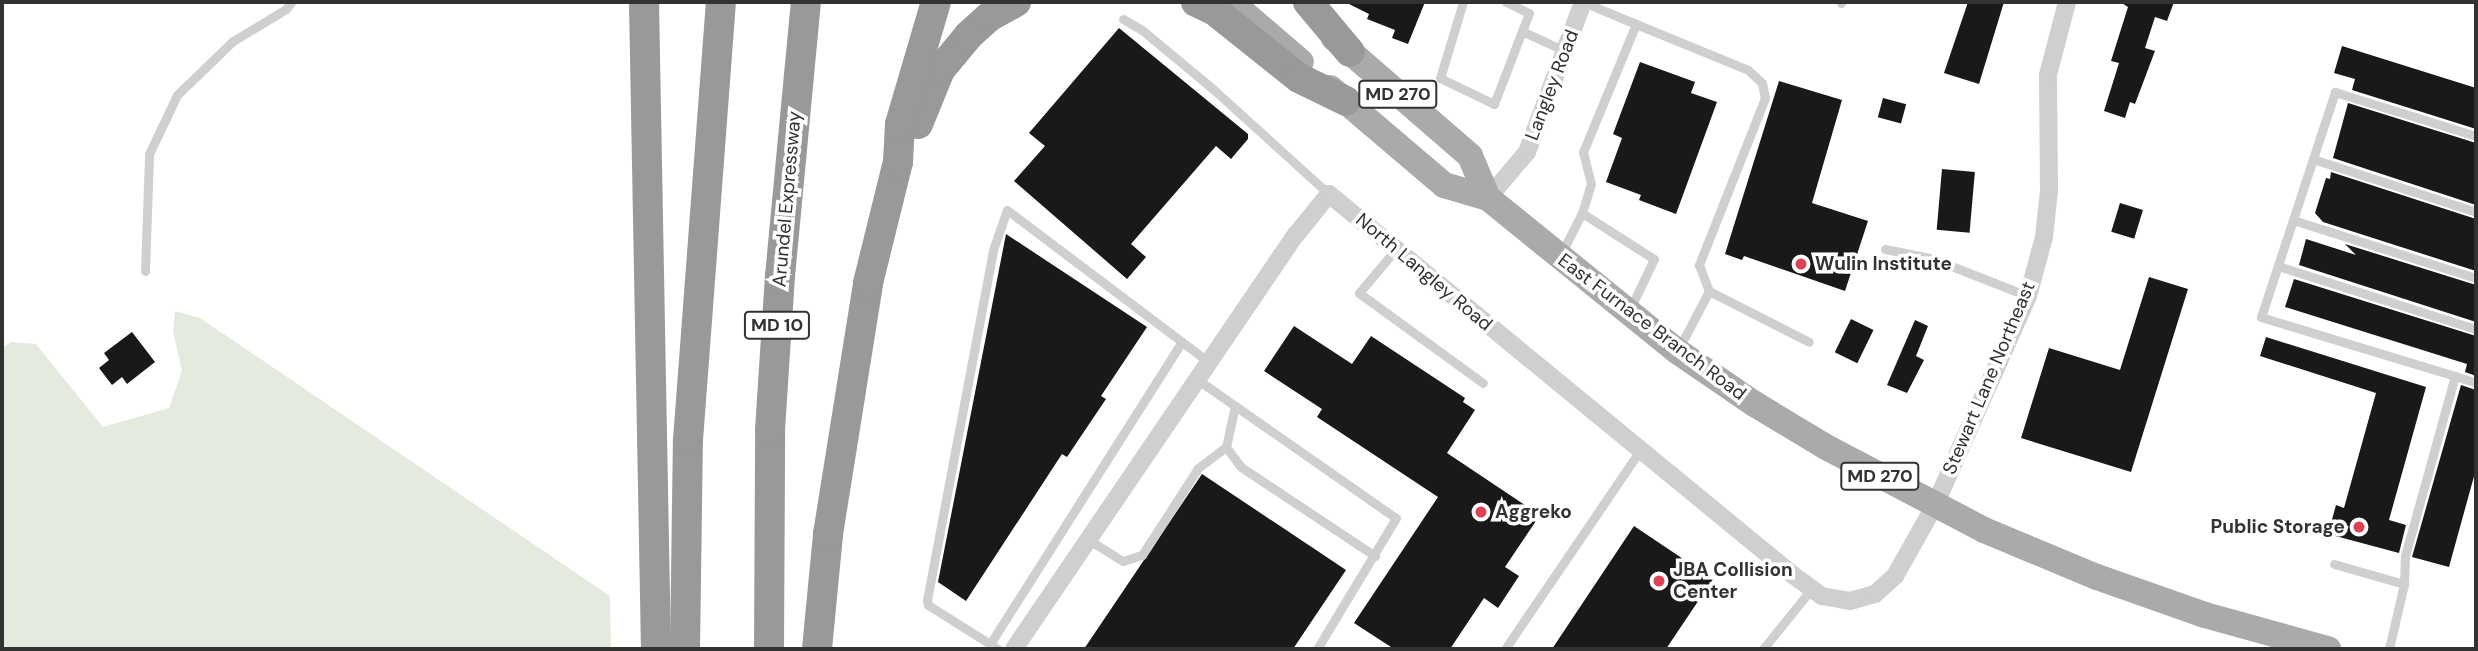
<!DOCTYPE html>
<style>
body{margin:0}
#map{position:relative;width:2478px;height:651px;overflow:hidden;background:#fff;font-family:"DM Sans",sans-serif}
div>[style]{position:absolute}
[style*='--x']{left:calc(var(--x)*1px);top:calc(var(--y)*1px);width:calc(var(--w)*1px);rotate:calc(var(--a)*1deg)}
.green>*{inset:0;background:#e5eade}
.building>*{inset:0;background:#191919;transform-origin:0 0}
.lane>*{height:9px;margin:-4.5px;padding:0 4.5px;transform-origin:4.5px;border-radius:4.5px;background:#cfcfcf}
.street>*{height:18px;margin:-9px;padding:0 9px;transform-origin:9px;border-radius:9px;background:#cfcfcf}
.primary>*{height:26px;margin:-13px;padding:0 13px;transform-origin:13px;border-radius:13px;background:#aaa}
.highway>*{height:30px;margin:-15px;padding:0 15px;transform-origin:15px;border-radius:15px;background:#999}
.dots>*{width:19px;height:19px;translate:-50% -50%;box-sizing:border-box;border:4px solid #fff;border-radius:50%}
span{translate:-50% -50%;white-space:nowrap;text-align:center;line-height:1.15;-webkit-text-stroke:7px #fff;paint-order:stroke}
.shield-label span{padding:2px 5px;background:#fff;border:2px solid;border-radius:5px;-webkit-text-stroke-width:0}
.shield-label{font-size:18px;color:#323232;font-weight:700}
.street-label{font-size:19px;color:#323232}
.poi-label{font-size:19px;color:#323232;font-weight:700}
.left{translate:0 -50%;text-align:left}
.right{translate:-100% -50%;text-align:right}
.frame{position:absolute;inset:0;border:4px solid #323232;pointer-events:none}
</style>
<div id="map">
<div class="green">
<i style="clip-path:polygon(175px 311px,200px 318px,610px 596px,611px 649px,2px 649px,2px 348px,11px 342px,36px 344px,103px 427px,169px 408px,182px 371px,173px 331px)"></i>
</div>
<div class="building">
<i style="clip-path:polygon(1345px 2px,1425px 2px,1408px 44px,1392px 38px,1395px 30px,1367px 19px,1369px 14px)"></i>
<i style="clip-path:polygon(1968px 2px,2004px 2px,1979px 84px,1944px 73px)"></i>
<i style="clip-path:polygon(2120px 2px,2174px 2px,2167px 21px,2155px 17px,2145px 48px,2155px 51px,2135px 104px,2130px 102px,2125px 118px,2104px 111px,2119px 63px,2111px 61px,2128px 7px)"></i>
<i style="clip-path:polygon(1119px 28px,1248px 134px,1248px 139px,1231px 159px,1216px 146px,1131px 244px,1146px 257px,1127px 279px,1014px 181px,1045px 146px,1029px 133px)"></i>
<i style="clip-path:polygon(2342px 46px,2476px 88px,2476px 129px,2352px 90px,2355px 79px,2334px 73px)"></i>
<i style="clip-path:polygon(1640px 62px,1695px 82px,1691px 93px,1717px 102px,1676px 214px,1639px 200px,1641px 195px,1606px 182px,1622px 138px,1613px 134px)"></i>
<i style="clip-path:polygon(1779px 81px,1842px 100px,1812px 203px,1868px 221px,1845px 291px,1744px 256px,1742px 260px,1725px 254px)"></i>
<i style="left:1883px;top:98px;width:24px;height:20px;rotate:15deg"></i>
<i style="clip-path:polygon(2348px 103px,2476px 143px,2476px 205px,2333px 158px)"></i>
<i style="left:1942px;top:169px;width:33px;height:61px;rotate:5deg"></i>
<i style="clip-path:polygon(2331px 172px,2476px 219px,2476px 271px,2323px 222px,2315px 213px,2326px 178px,2330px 179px)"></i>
<i style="left:2120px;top:203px;width:24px;height:30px;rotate:17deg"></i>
<i style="clip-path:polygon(1006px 234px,1147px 327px,1101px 396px,1106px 399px,1067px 457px,1062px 454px,966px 601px,938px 582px)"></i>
<i style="clip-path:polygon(2306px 239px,2356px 255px,2345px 244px,2476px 285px,2476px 322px,2299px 265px)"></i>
<i style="clip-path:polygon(2149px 277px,2188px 289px,2131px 472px,2021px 438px,2049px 348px,2120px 370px)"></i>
<i style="clip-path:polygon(2294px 279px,2476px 336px,2476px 376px,2465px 372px,2467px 364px,2285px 307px)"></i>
<i style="left:1851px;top:319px;width:25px;height:37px;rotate:26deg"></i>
<i style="clip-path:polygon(1915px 320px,1928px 326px,1916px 356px,1924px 360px,1907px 393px,1887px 385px)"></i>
<i style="clip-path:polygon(1294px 326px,1352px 364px,1371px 336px,1465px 398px,1463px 402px,1475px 410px,1447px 453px,1540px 515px,1505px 567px,1519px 576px,1498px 608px,1484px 598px,1450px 649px,1394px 649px,1354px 623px,1438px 497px,1317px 417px,1322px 409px,1264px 371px)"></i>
<i style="clip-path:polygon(132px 332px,155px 362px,127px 384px,122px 377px,112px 385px,99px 368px,109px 360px,104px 353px)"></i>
<i style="clip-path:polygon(2266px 337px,2426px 387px,2389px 520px,2406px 525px,2399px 553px,2328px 534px,2336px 505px,2344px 508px,2376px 393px,2260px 356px)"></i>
<i style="clip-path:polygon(2461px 385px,2476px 390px,2476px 469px,2449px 567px,2412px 557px)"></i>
<i style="clip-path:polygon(1202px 474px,1346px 570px,1293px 649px,1084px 649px)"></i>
<i style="clip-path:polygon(1634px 526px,1713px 579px,1666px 649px,1552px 649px)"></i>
</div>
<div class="lane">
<i style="--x:1463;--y:2;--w:79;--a:106.8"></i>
<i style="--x:1440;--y:78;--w:60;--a:25.7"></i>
<i style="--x:1494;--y:104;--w:78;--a:-69"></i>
<i style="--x:1522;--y:31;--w:47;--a:24.9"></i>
<i style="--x:1506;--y:2;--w:25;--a:26"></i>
<i style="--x:1529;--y:13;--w:19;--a:111"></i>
<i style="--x:1841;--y:3;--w:1;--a:-90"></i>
<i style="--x:1123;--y:19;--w:22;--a:30"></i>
<i style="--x:1142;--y:30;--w:92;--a:39.7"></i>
<i style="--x:1213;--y:89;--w:156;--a:42.2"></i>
<i style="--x:1636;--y:24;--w:121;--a:22.3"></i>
<i style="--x:1748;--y:70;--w:19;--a:43"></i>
<i style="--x:1762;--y:83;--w:15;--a:79"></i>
<i style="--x:1765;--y:98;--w:180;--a:111.6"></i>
<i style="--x:1699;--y:265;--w:28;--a:69"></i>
<i style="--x:1709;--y:291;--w:67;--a:117.7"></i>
<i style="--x:2313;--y:159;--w:171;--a:18"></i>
<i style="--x:1582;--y:213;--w:30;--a:-73"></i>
<i style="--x:1591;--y:184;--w:33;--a:-104"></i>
<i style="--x:1583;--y:152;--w:139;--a:-67.5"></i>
<i style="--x:1636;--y:24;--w:57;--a:-157.5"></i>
<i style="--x:2293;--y:220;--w:192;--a:17.6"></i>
<i style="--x:1396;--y:249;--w:57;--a:130.1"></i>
<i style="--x:1359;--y:293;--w:153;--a:36"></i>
<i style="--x:1885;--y:249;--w:47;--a:11.1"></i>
<i style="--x:1931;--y:258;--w:104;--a:21.4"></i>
<i style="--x:1561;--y:254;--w:46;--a:-62.9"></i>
<i style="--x:1582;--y:213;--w:85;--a:32.6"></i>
<i style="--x:1654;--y:259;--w:55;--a:115.6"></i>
<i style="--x:2278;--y:266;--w:208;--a:17.7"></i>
<i style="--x:145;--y:271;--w:117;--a:-88"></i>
<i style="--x:149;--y:154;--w:65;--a:-64.6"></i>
<i style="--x:177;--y:95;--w:78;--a:-44"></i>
<i style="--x:233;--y:41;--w:62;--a:-31.1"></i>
<i style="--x:286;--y:9;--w:9;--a:-54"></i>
<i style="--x:1709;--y:291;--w:112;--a:27"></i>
<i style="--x:2455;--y:376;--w:22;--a:18"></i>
<i style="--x:1198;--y:380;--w:241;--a:34.9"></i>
<i style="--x:1396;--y:518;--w:153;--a:121.1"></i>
<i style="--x:1235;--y:406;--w:42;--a:102.4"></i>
<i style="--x:1226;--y:447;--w:25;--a:53"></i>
<i style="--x:1241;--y:467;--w:161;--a:33.6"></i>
<i style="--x:1089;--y:540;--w:40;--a:32"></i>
<i style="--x:1123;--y:561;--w:20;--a:-18"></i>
<i style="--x:1142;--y:555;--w:103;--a:-57.2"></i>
<i style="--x:1198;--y:468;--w:35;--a:-37"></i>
<i style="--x:2334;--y:564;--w:73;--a:15.9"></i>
<i style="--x:990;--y:644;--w:358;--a:-57.6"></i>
<i style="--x:998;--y:649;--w:83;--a:-147.8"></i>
<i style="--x:928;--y:605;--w:5;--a:-101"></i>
<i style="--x:927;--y:600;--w:356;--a:-79.3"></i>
<i style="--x:993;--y:250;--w:42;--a:-70.7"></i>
<i style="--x:1007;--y:210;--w:254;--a:37"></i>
<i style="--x:1505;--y:649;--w:240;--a:-55.8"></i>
<i style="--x:1763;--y:649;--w:78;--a:-51.2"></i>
<i style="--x:2389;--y:649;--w:67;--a:-77"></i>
<i style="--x:2404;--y:584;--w:28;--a:-88"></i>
<i style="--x:2405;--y:556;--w:187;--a:-74.5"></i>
<i style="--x:2455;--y:376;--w:203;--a:-163.1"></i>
<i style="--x:2261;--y:317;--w:237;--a:-71.8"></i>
<i style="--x:2335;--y:92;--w:148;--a:17.3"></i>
</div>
<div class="street">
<i style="--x:1488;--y:198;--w:60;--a:-49.7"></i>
<i style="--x:1527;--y:152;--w:160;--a:-69.5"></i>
<i style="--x:1014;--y:649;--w:500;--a:-55.8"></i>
<i style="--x:1295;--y:236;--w:54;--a:-51"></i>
<i style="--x:1329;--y:194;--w:600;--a:39.39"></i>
<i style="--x:1793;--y:575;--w:36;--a:36"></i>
<i style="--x:1822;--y:596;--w:28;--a:10"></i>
<i style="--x:1850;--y:601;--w:26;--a:-16"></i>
<i style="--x:1875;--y:594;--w:27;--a:-42"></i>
<i style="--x:1895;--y:576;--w:81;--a:-60.6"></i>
<i style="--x:1935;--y:505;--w:229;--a:-66"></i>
<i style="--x:2028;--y:296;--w:61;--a:-74.8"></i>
<i style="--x:2044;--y:237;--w:46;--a:-83.8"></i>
<i style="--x:2049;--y:191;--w:116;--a:-90.5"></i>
<i style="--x:2048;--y:75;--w:75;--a:-75.4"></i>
</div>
<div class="primary">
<i style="--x:1231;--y:2;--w:92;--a:40.6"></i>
<i style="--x:1334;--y:38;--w:180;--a:40.9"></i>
<i style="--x:1470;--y:156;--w:46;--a:66.8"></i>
<i style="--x:1330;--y:88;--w:150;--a:40.4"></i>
<i style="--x:1444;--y:185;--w:46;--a:16.5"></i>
<i style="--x:1488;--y:198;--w:243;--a:39"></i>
<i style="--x:1677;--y:351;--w:92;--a:34.4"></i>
<i style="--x:1753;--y:403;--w:85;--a:31.1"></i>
<i style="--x:1826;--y:447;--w:178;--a:27.7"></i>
<i style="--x:1984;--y:530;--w:122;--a:22.6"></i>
<i style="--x:2097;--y:577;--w:114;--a:19.4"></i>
<i style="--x:2205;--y:615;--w:128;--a:15.5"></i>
</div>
<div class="highway">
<i style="--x:644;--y:2;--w:647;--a:88.94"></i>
<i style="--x:1196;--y:2;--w:21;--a:25"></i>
<i style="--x:1215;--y:11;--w:107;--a:38.6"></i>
<i style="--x:1299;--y:78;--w:52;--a:26.1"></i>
<i style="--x:1308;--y:2;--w:65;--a:50"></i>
<i style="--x:918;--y:124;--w:58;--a:-67.8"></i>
<i style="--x:940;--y:70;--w:45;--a:-50.4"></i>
<i style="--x:969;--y:35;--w:27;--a:-42"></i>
<i style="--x:989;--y:17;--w:31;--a:-29"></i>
<i style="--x:685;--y:649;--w:209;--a:-89.2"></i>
<i style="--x:688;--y:440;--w:439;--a:-85.7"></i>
<i style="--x:769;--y:649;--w:219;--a:-89.7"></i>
<i style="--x:770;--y:430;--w:154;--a:-86.3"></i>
<i style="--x:780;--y:276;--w:275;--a:-84.6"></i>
<i style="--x:817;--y:649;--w:116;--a:-84.5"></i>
<i style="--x:828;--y:534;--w:254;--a:-80.9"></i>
<i style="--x:868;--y:283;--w:125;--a:-76.1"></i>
<i style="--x:898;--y:162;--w:38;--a:-87"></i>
<i style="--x:900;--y:124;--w:127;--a:-73.6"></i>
</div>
<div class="dots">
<i style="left:1801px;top:264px;background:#dc4154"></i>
<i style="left:1481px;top:512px;background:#dc4154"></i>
<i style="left:2359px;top:527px;background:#dc4154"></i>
<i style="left:1659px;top:581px;background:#dc4154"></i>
</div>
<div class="shield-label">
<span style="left:1398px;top:94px">MD 270</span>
<span style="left:777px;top:325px">MD 10</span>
<span style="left:1880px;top:476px">MD 270</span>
</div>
<div class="street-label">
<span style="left:1552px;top:85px;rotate:-69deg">Langley Road</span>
<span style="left:787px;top:199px;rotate:-85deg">Arundel Expressway</span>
<span style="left:1424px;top:272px;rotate:40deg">North Langley Road</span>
<span style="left:1652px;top:327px;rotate:37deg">East Furnace Branch Road</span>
<span style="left:1989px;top:378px;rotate:-67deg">Stewart Lane Northeast</span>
</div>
<div class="poi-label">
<span class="left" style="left:1815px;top:264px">Wulin Institute</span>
<span class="left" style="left:1495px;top:512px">Aggreko</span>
<span class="right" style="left:2345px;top:527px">Public Storage</span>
<span class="left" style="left:1673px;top:581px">JBA Collision<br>Center</span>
</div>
<div class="frame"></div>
</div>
